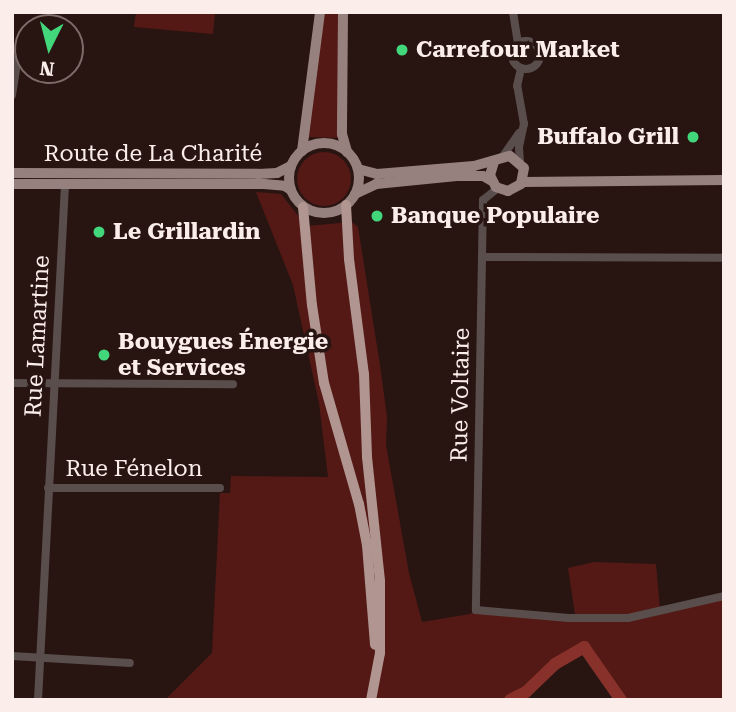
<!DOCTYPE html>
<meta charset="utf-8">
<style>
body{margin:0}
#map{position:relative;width:736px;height:712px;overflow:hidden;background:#281512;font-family:"Roboto Serif",serif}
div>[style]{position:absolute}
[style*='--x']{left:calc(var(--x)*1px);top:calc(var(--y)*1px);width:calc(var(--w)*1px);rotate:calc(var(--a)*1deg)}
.green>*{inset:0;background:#541915}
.round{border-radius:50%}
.river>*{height:12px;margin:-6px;padding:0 6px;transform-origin:6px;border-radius:6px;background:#88312b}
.minor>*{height:8px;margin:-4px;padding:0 4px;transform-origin:4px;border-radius:4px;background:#594e4c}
.minor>.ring{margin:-4px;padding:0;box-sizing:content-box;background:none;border:8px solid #594e4c;border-radius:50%}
.major>*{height:10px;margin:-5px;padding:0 5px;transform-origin:5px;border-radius:5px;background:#97817e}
.major>.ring{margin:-5px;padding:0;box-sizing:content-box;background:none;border:10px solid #97817e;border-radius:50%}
.highway>*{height:10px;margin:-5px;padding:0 5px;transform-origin:5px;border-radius:5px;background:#b09591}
.dots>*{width:19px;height:19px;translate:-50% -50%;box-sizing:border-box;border:4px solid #281512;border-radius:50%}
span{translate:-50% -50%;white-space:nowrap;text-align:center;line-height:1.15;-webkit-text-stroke:7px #281512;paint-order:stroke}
.poi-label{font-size:23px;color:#fbedea;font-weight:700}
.left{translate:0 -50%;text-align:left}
.right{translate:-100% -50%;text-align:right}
.street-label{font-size:23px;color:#fbedea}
.frame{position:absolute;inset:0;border:14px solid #fbedea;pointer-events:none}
.north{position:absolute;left:14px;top:14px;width:70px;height:70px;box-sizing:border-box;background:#281512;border:2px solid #7c6b68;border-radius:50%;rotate:186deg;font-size:19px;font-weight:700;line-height:28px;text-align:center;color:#fbedea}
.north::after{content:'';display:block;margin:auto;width:24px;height:32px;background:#42d77b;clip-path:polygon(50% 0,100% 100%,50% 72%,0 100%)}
</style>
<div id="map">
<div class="green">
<i style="clip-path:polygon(136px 12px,215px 12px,213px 34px,134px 27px)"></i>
<i style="clip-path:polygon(323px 12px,340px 12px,339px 138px,308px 137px)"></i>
<i class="round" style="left:297px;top:152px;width:54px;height:54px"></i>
<i style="clip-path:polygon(256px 192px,281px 194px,306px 226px,352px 222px,358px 227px,380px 365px,387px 417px,386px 445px,409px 573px,422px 622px,470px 614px,476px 610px,613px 618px,724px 596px,724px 700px,621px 700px,584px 647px,555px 664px,526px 692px,510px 700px,165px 700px,212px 653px,220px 493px,230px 493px,231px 476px,328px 477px,319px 403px,293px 285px)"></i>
<i style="clip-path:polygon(594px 562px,656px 564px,660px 609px,628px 615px,575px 614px,568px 568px)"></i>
</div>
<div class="river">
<i style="--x:510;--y:700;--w:18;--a:-27"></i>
<i style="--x:526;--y:692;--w:40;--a:-44"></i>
<i style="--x:555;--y:664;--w:34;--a:-30"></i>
<i style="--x:584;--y:647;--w:65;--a:55.1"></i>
</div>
<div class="minor">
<i style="--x:513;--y:12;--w:30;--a:81"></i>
<i class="ring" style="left:512px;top:41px;width:20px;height:20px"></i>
<i style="--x:12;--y:95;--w:45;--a:-81"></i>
<i style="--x:503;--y:156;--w:28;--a:-55"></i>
<i style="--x:520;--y:162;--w:15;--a:-94"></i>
<i style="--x:519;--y:147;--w:24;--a:-78"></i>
<i style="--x:524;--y:124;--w:39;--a:-100"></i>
<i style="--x:517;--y:86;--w:17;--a:-77"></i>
<i style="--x:498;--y:188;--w:19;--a:141"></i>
<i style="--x:483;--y:200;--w:410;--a:91"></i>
<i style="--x:476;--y:610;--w:93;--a:4.9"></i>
<i style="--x:569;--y:618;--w:59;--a:0"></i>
<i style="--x:628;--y:618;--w:98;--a:-12.9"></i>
<i style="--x:482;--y:257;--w:242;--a:0.2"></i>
<i style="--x:12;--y:383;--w:221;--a:0.3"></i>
<i style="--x:48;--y:488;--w:172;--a:0"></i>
<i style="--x:12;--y:656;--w:118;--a:3.4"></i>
<i style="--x:38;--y:700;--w:517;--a:-87"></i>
</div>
<div class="major">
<i style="--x:343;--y:12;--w:122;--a:90.5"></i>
<i style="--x:342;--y:134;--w:19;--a:74"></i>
<i class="ring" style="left:289px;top:143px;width:60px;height:60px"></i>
<i style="--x:302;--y:151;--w:140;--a:-82.6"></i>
<i style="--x:358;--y:169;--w:20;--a:15"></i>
<i style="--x:377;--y:174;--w:97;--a:-4.7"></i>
<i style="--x:474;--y:166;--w:37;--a:-16"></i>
<i style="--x:510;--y:156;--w:18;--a:41"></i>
<i style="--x:524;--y:168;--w:16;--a:101"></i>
<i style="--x:521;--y:184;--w:15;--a:152"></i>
<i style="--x:508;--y:191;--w:13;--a:-162"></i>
<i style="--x:496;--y:187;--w:13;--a:-117"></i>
<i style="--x:490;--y:175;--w:14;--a:-73"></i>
<i style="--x:12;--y:173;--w:246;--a:0.2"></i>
<i style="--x:258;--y:174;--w:19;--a:-3"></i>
<i style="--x:277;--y:173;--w:16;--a:-27"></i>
<i style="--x:523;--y:182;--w:201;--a:-0.6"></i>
<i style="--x:12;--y:184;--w:252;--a:0"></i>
<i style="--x:264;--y:184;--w:21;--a:5"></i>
<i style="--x:285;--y:186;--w:7;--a:34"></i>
<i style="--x:355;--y:194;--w:23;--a:-25"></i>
<i style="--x:376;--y:184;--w:81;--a:-5.6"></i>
<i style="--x:457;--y:176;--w:26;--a:0"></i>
<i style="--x:483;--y:176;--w:10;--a:29"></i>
</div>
<div class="highway">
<i style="--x:346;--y:205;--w:54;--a:86.8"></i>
<i style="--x:349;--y:259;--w:116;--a:82.6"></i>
<i style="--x:364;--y:374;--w:83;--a:87.9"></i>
<i style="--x:367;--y:457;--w:125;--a:84"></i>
<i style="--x:380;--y:581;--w:72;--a:90"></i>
<i style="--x:380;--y:653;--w:48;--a:100.8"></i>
<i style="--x:303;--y:207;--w:98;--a:84.8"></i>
<i style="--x:312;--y:305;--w:79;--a:81.3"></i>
<i style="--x:324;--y:383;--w:126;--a:73.9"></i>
<i style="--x:359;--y:504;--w:42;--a:79"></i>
<i style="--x:367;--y:545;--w:100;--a:85.4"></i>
</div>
<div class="dots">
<i style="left:402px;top:50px;background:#42d77b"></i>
<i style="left:693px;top:137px;background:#42d77b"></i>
<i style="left:377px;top:216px;background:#42d77b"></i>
<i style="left:99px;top:232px;background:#42d77b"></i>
<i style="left:104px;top:355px;background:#42d77b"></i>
</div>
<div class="poi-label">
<span class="left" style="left:416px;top:50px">Carrefour Market</span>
<span class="right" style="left:679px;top:137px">Buffalo Grill</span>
<span class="left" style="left:391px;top:216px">Banque Populaire</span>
<span class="left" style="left:113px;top:232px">Le Grillardin</span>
<span class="left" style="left:118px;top:355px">Bouygues Énergie<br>et Services</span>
</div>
<div class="street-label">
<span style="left:153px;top:154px">Route de La Charité</span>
<span style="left:38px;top:336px;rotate:-87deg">Rue Lamartine</span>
<span style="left:461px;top:395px;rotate:-89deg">Rue Voltaire</span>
<span style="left:134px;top:469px">Rue Fénelon</span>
</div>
<div class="frame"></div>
<div class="north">N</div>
</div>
